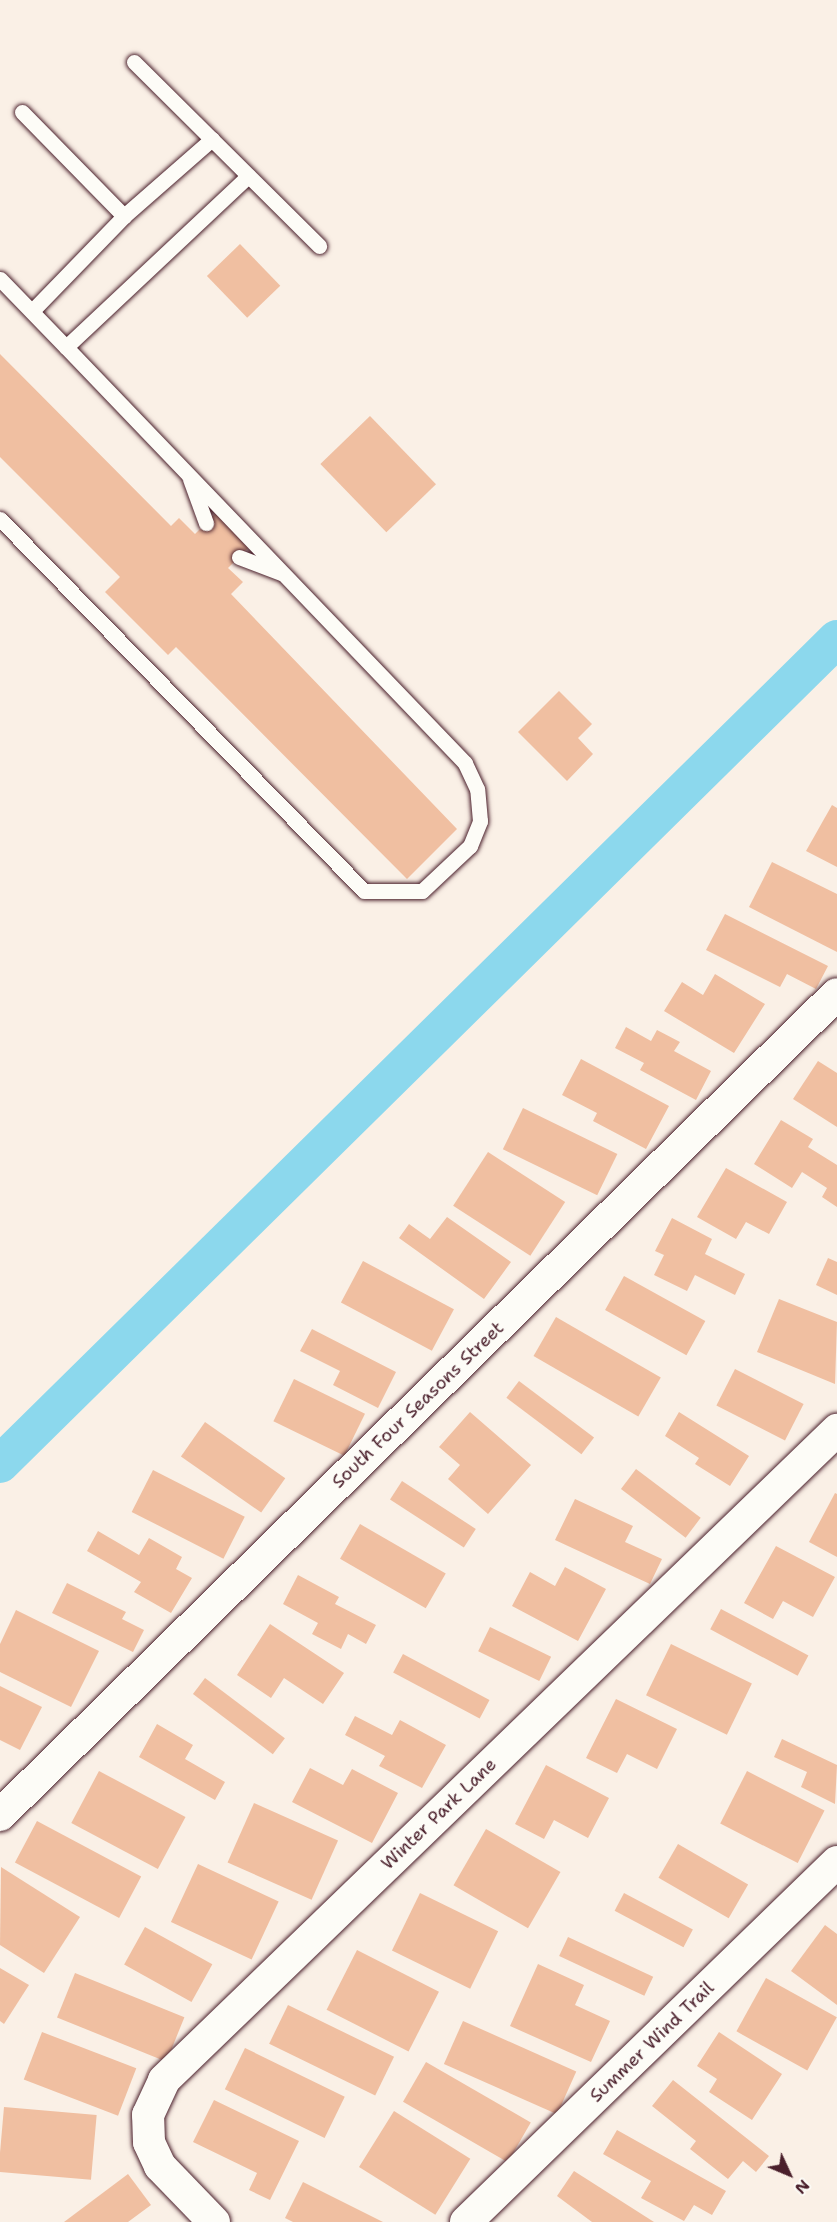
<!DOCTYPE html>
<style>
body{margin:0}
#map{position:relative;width:837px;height:2222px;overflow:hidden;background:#faf0e6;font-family:"Shantell Sans",sans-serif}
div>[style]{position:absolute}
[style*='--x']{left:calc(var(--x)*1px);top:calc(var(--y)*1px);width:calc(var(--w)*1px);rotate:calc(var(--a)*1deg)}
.canal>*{height:38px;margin:-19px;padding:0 19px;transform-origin:19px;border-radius:19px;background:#8cd8ed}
.building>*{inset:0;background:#f0bfa1;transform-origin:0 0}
.roads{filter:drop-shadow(0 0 2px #4a1f2b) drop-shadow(0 0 2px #4a1f2b)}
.lane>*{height:15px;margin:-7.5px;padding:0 7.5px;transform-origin:7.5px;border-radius:7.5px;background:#fdfcf7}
.street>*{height:32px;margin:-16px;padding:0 16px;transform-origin:16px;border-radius:16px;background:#fdfcf7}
span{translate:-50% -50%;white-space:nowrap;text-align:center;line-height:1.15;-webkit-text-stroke:6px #fdfcf7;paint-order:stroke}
.street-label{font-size:18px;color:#4a1f2b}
.north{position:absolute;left:759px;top:2144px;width:60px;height:60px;-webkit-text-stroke:4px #fdfcf7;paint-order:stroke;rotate:134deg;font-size:16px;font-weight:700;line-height:24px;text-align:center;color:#4a1f2b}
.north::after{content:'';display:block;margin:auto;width:21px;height:27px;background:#4a1f2b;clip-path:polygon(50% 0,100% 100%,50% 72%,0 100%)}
</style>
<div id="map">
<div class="canal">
<i style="--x:0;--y:1464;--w:1175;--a:-44.59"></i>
</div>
<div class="building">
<i style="left:240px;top:244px;width:58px;height:46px;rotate:46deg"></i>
<i style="clip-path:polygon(0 354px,171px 526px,179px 518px,195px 534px,218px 511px,251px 545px,228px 568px,243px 582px,231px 594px,457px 829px,407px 879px,176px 647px,168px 655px,105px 592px,120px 577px,0 457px)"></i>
<i style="left:370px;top:416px;width:95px;height:69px;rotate:46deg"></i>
<i style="clip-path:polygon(559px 691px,592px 724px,578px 738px,593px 754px,567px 781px,518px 732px)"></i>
<i style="clip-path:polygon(832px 805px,837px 808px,837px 867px,806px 851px)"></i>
<i style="clip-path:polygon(772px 862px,837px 894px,837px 952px,749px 907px)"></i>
<i style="clip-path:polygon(725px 914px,828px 966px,816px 989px,787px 974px,780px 987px,706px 950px)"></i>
<i style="clip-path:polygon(715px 974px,765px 1004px,734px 1053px,664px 1011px,682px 982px,703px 995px)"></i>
<i style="clip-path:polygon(626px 1027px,651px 1041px,657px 1030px,680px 1042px,674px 1051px,711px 1071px,696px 1100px,640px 1070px,644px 1063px,615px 1048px)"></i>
<i style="clip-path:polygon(581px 1059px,669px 1106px,646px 1149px,593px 1121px,597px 1113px,562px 1095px)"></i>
<i style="clip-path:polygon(818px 1061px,837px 1073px,837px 1127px,793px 1099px)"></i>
<i style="left:523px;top:1108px;width:105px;height:46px;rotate:26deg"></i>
<i style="clip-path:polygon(781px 1120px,813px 1139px,808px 1147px,837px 1165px,837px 1207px,822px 1197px,827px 1188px,802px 1172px,792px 1188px,754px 1164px)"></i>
<i style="left:488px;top:1152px;width:92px;height:64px;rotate:33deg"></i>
<i style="clip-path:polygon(726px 1168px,787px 1202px,769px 1234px,746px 1222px,736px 1239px,697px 1217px)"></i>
<i style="clip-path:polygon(447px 1217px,511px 1262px,484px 1299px,399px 1238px,409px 1224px,430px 1239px)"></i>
<i style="clip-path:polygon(672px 1218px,712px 1239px,705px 1254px,745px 1274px,735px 1295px,695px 1275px,687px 1291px,654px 1275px,664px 1255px,655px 1251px)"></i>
<i style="clip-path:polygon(828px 1258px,837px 1262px,837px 1295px,816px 1285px)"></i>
<i style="left:363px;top:1261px;width:103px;height:47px;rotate:28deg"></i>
<i style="left:624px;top:1276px;width:93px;height:39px;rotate:29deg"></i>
<i style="clip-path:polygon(779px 1299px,837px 1322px,835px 1384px,757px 1352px)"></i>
<i style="left:556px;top:1317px;width:121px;height:45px;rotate:30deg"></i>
<i style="clip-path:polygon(312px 1329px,396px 1372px,378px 1408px,333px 1385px,340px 1371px,300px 1351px)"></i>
<i style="left:735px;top:1369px;width:77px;height:41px;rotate:27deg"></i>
<i style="left:294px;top:1379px;width:79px;height:47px;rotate:26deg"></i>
<i style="left:519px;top:1381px;width:94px;height:21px;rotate:37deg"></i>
<i style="clip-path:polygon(470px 1412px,531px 1465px,488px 1514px,448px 1479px,460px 1465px,439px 1447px)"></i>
<i style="clip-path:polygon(679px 1412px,749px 1456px,730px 1486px,695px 1464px,699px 1458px,665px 1436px)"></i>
<i style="left:205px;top:1422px;width:98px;height:42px;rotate:35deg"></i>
<i style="left:636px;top:1469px;width:81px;height:25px;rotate:37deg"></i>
<i style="left:153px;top:1470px;width:103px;height:47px;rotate:27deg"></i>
<i style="left:402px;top:1481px;width:88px;height:22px;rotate:33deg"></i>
<i style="clip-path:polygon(835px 1493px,837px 1494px,837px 1557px,809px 1542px)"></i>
<i style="clip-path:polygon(575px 1499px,633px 1526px,625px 1542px,662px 1559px,650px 1584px,555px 1540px)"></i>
<i style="left:360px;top:1524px;width:99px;height:40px;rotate:30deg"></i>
<i style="clip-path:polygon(98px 1531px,139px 1555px,149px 1538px,182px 1557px,176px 1569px,192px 1578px,171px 1613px,134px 1592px,141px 1582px,87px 1551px)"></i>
<i style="clip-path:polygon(776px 1546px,835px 1577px,813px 1617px,783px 1601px,773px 1619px,744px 1603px)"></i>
<i style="clip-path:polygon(565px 1567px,606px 1589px,578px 1641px,512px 1606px,530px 1572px,555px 1586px)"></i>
<i style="clip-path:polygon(298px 1575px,339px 1597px,335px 1604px,376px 1625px,366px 1644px,348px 1634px,341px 1649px,312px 1634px,318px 1623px,283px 1604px)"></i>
<i style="clip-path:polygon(67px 1583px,126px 1612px,122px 1619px,144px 1630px,133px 1652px,52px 1613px)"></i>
<i style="left:721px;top:1609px;width:99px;height:23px;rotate:28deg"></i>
<i style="clip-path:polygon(16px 1610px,99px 1651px,71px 1707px,0 1672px,0 1644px)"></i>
<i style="clip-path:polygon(270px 1624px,344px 1673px,323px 1704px,284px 1678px,271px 1698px,237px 1675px)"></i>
<i style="left:490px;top:1627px;width:68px;height:27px;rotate:26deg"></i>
<i style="left:671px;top:1644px;width:90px;height:57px;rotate:26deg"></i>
<i style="left:403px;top:1654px;width:98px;height:21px;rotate:28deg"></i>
<i style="left:205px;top:1678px;width:100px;height:20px;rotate:37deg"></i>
<i style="clip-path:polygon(0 1686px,42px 1707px,20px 1750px,0 1740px)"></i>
<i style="clip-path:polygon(616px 1699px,677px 1729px,657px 1769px,627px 1754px,617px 1773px,586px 1758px)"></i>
<i style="clip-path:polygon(355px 1716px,392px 1735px,400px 1720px,446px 1745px,422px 1788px,379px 1766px,385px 1756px,345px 1735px)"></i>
<i style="clip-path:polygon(157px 1724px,193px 1745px,185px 1759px,225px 1782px,215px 1800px,139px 1757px)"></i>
<i style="clip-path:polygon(782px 1739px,837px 1765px,835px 1804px,801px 1787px,807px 1772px,774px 1757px)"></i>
<i style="clip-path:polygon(546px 1765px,609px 1798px,588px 1838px,554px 1820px,544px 1839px,515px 1824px)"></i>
<i style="clip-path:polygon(310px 1768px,343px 1785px,352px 1769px,398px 1793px,372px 1843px,292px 1802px)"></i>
<i style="left:99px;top:1771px;width:98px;height:59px;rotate:28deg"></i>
<i style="left:747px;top:1771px;width:87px;height:59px;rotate:27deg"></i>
<i style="left:254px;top:1803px;width:92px;height:65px;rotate:24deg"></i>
<i style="left:37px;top:1821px;width:118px;height:47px;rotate:28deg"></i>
<i style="left:486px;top:1829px;width:86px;height:65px;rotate:30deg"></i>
<i style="left:678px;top:1844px;width:81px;height:39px;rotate:30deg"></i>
<i style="left:198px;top:1864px;width:89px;height:64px;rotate:25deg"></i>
<i style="clip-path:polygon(1px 1867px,80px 1917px,44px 1973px,0 1945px)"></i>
<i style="left:420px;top:1893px;width:87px;height:64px;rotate:26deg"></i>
<i style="left:624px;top:1893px;width:78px;height:20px;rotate:28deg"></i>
<i style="clip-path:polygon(825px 1925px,837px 1934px,837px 2005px,791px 1971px)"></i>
<i style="left:145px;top:1927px;width:77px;height:43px;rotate:29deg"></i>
<i style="left:568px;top:1937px;width:94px;height:21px;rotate:25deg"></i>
<i style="left:357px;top:1950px;width:92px;height:67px;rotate:27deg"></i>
<i style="clip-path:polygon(538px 1964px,584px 1985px,575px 2005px,610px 2021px,591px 2062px,510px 2026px)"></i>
<i style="clip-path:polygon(0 1968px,29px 1985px,4px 2024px,0 2021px)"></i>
<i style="left:75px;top:1973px;width:118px;height:48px;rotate:22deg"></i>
<i style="left:766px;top:1978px;width:81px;height:61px;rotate:29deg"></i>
<i style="left:288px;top:2005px;width:118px;height:43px;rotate:26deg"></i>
<i style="left:463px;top:2021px;width:124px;height:47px;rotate:24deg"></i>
<i style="left:42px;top:2032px;width:101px;height:51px;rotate:21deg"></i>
<i style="clip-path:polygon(719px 2032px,782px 2074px,752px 2120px,709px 2092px,717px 2079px,697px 2066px)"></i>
<i style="left:245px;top:2048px;width:111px;height:46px;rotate:26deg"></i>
<i style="left:426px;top:2062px;width:121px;height:46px;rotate:30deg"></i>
<i style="clip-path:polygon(673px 2080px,769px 2156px,756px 2172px,743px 2161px,728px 2179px,690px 2149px,696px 2141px,652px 2106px)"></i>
<i style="clip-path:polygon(214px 2100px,299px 2141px,270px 2200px,249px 2190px,257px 2173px,193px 2142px)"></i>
<i style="left:4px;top:2107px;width:93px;height:65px;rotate:5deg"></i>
<i style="left:394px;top:2111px;width:90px;height:66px;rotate:32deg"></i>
<i style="clip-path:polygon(617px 2130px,726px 2191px,712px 2215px,694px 2205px,684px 2221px,641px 2198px,651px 2181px,603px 2154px)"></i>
<i style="clip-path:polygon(574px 2171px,654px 2222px,592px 2222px,557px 2196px)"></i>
<i style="clip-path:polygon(128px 2174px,151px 2205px,128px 2222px,64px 2222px)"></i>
<i style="clip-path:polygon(303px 2182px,383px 2222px,293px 2222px,285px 2218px)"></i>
</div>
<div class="roads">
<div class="lane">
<i style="--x:134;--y:62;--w:261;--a:44.8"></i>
<i style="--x:22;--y:112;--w:146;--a:45.6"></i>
<i style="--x:0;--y:279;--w:95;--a:45.9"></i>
<i style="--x:66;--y:347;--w:250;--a:-43.2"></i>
<i style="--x:32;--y:311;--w:132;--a:-45.9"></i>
<i style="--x:124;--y:216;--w:117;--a:-41.2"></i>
<i style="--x:190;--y:479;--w:47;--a:70"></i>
<i style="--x:0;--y:519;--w:520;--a:45.62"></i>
<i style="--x:364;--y:891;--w:58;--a:0"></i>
<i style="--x:422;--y:891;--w:66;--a:-43.2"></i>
<i style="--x:470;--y:846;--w:27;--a:-68"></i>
<i style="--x:480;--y:821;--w:32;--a:-95"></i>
<i style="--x:477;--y:789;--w:29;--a:-115"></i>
<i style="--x:465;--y:763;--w:576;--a:-133.81"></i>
<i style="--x:239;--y:557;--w:45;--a:20.9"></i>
</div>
<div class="street">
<i style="--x:0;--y:1815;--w:1172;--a:-44.45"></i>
<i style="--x:214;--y:2222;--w:78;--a:-134"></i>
<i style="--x:160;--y:2166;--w:26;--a:-115"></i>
<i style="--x:149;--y:2142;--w:27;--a:-92"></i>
<i style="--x:148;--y:2115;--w:38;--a:-65"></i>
<i style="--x:164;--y:2080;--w:936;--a:-44"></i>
<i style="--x:466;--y:2222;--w:517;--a:-44.14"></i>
</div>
</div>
<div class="street-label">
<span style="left:418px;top:1405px;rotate:-44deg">South Four Seasons Street</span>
<span style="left:439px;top:1814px;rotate:-44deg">Winter Park Lane</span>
<span style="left:652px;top:2042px;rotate:-44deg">Summer Wind Trail</span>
</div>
<div class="north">N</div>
</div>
